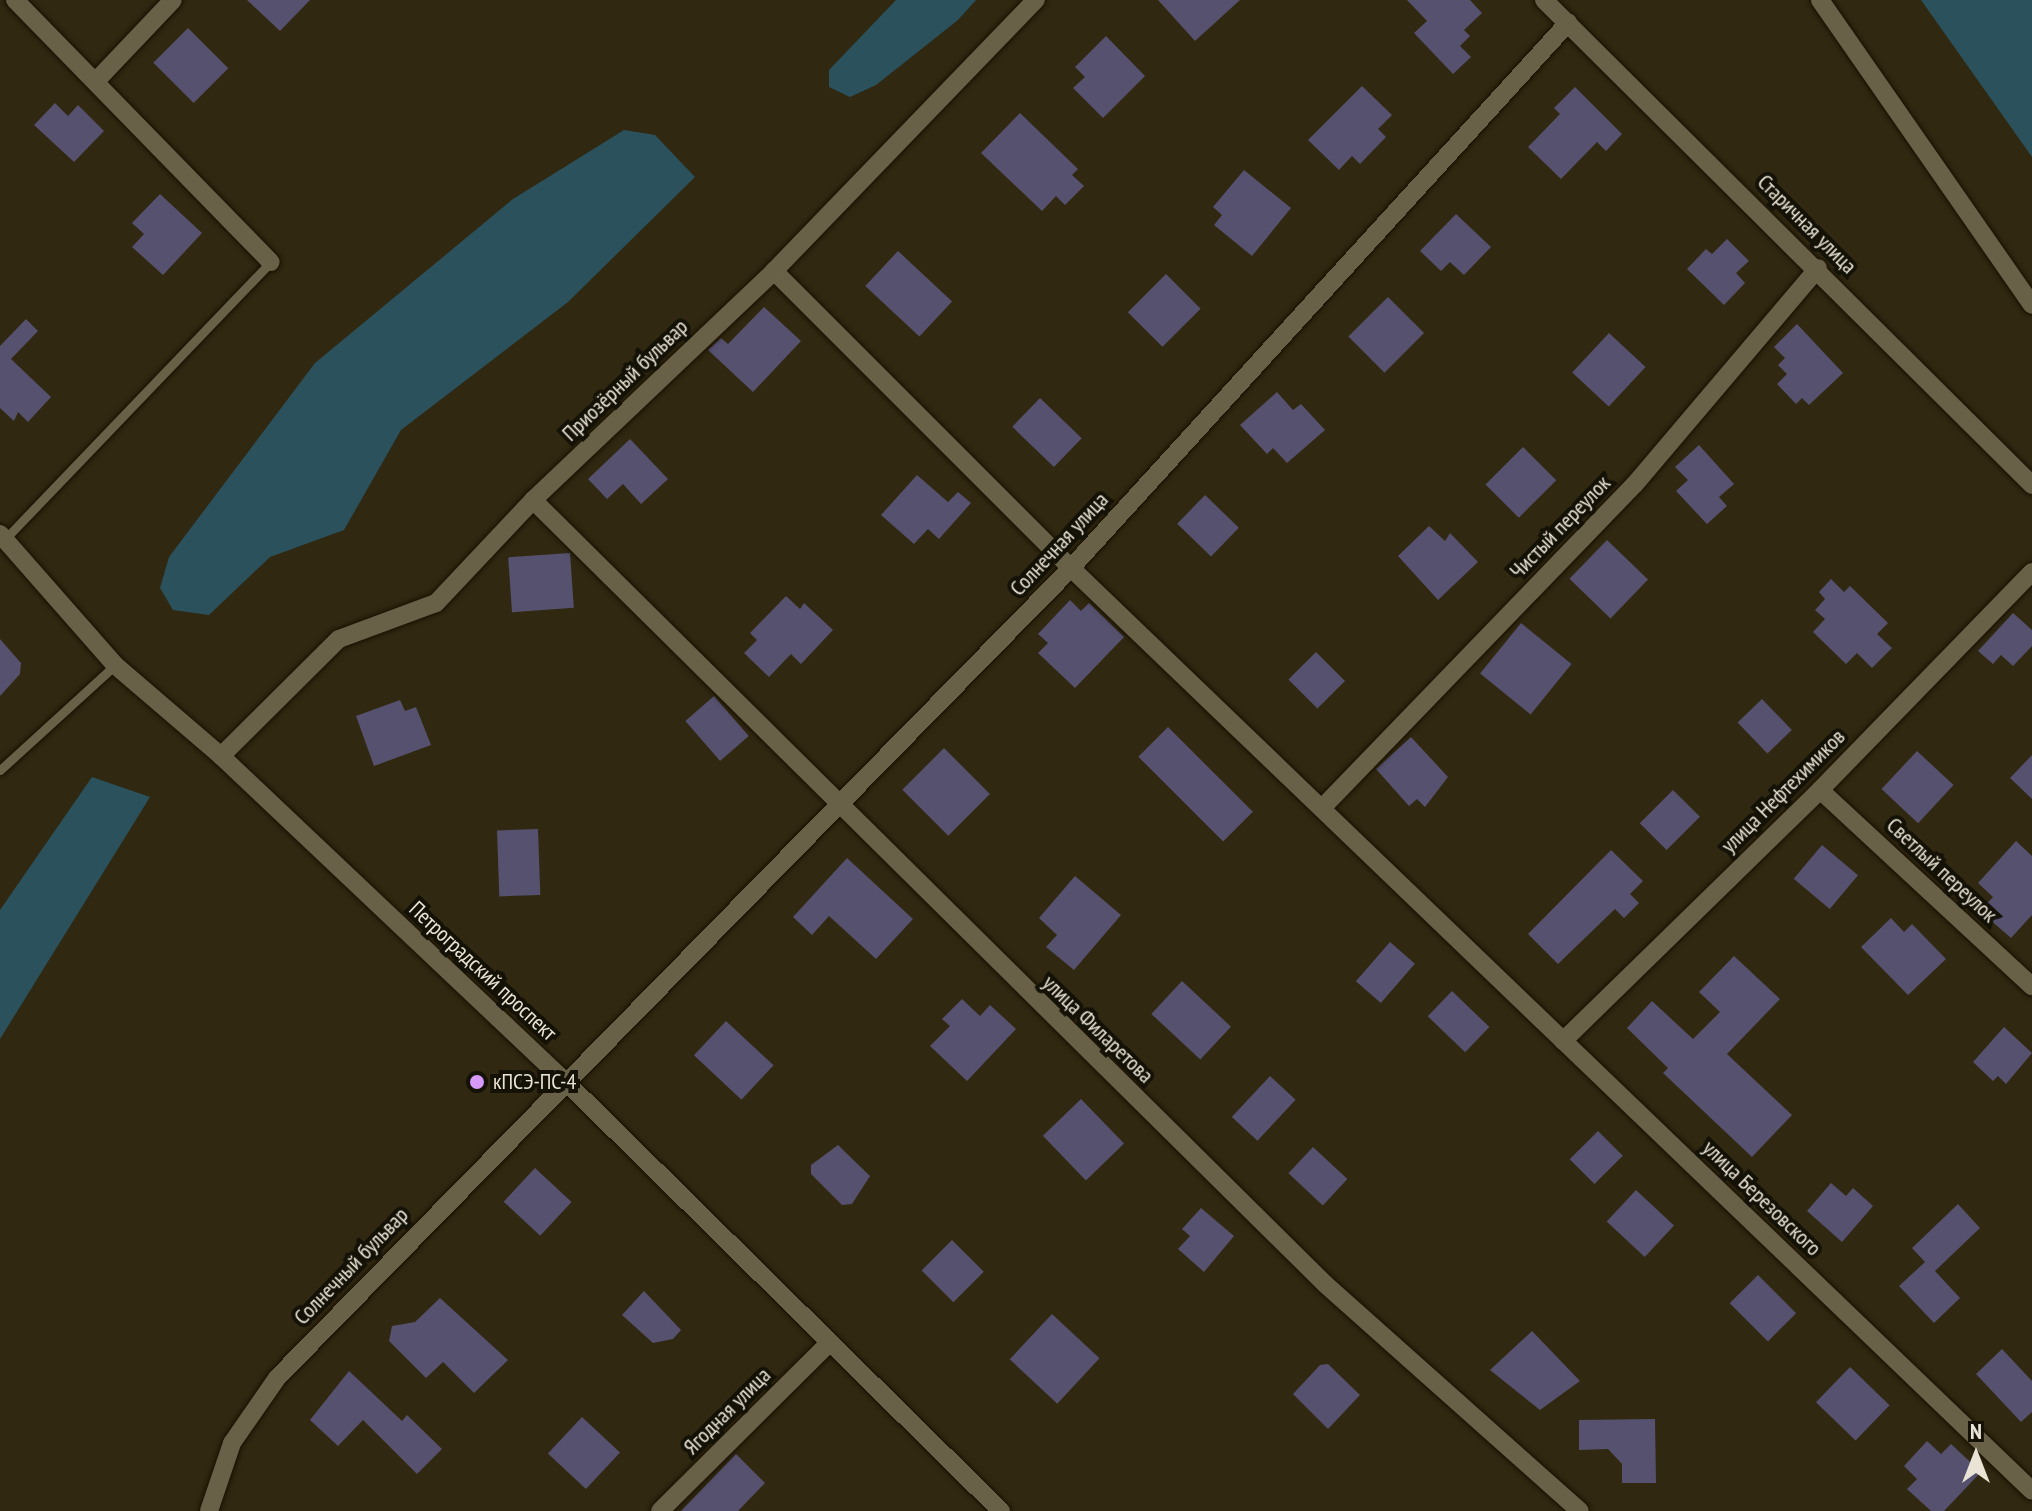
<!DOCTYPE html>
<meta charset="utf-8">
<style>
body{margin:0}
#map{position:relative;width:2032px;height:1511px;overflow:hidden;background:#302810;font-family:"PT Sans Narrow",sans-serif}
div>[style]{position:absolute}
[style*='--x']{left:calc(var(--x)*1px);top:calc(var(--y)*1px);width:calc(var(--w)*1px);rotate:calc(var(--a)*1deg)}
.water>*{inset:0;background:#2b515d}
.building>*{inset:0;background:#55516f;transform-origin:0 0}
.roads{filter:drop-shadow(0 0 2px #181000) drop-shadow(0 0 2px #181000)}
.service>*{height:9px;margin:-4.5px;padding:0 4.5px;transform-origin:4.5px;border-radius:4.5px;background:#696147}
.minor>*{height:18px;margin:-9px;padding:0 9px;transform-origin:9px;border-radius:9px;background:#696147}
.dots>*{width:22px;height:22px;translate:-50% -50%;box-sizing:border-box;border:4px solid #141107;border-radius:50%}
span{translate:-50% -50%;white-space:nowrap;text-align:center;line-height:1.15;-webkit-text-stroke:8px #141107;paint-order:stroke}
.street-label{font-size:22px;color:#e9e4d5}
.poi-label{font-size:22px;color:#e9e4d5}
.left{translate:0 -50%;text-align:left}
.north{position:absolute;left:1936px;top:1415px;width:80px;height:80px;-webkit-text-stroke:6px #141107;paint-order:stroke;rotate:0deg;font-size:22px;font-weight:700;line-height:32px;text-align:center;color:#e9e4d5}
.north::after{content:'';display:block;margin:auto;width:28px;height:36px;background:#e9e4d5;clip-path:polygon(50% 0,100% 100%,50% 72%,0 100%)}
</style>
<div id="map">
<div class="water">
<i style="clip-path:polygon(896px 0,976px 0,958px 20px,876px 85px,850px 97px,829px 87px,829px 70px)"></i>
<i style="clip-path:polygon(1921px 0,2032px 0,2032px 157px)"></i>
<i style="clip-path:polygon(624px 130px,655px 135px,695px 177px,568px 302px,401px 430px,344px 530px,270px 557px,209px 615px,173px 610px,160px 588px,169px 557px,315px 363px,513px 199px)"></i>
<i style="clip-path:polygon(92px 777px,150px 797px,0 1039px,0 910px)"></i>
</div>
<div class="building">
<i style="clip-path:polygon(247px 0,310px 0,280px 31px)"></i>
<i style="clip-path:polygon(1158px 0,1240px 0,1195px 41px)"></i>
<i style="clip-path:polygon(1407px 0,1470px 0,1482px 13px,1464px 30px,1470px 36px,1460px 46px,1471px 57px,1453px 74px,1414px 33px,1427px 21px)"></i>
<i style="left:188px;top:28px;width:57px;height:49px;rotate:45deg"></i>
<i style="clip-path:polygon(1106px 36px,1145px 76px,1103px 118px,1073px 88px,1085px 77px,1075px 67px)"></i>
<i style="clip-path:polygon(1362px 86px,1392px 115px,1378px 129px,1386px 137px,1360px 164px,1352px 156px,1339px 170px,1308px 140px)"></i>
<i style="clip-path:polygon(1575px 87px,1622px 134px,1606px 151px,1597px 142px,1561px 179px,1528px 147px,1560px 114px,1554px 108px)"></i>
<i style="clip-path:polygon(55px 103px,68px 116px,78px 105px,104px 131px,74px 162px,34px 125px)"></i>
<i style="clip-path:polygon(1020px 113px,1078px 169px,1072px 175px,1084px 186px,1065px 205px,1056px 196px,1042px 211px,981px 153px)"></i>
<i style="clip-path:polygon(1244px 170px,1291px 208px,1252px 256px,1214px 225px,1222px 215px,1213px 207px)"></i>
<i style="clip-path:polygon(160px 194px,202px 233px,163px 275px,132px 247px,144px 234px,132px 223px)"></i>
<i style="clip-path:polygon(1456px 214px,1491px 247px,1464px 275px,1450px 262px,1441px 271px,1420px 251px)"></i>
<i style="clip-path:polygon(1727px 239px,1749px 261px,1736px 273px,1745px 283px,1724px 305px,1687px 269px,1706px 249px,1712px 254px)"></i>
<i style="left:898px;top:251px;width:74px;height:48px;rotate:43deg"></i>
<i style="left:1166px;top:274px;width:49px;height:54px;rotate:45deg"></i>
<i style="left:1388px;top:297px;width:51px;height:56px;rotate:45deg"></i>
<i style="clip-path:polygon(764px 307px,801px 341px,753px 392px,708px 350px,721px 338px,728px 344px)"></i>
<i style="clip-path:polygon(26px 319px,38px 331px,11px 359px,51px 397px,28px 422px,18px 412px,14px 421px,0 408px,0 346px)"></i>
<i style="clip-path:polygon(1797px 324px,1843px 373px,1809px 405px,1802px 398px,1796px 404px,1777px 384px,1787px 374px,1778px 365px,1785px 358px,1774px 347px)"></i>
<i style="left:1609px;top:333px;width:50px;height:54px;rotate:43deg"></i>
<i style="clip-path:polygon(1277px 392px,1293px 410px,1301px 404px,1325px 430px,1287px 463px,1273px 448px,1267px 454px,1240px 425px)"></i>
<i style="left:1040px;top:398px;width:58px;height:40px;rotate:44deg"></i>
<i style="clip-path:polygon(630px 439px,668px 479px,641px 504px,623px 484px,607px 499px,588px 479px)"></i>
<i style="clip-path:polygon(1699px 445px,1734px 484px,1719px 497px,1727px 506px,1707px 524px,1676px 491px,1688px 480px,1675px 467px)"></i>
<i style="left:1523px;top:447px;width:47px;height:53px;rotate:45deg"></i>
<i style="clip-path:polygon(917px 475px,948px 502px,958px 492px,971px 503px,939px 539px,928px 529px,914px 544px,881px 515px)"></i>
<i style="left:1205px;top:495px;width:47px;height:40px;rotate:44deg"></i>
<i style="clip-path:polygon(1429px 526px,1445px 541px,1450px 533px,1478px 562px,1438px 600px,1398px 556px)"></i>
<i style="left:1607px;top:540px;width:57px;height:54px;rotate:44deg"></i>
<i style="left:570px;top:553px;width:55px;height:62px;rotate:86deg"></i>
<i style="clip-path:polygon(1831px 579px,1844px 592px,1850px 586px,1888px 623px,1877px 634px,1892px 648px,1872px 668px,1857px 653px,1846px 664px,1813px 632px,1825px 619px,1815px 610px,1825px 599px,1819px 592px)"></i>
<i style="clip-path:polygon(786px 596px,800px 609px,804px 603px,833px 630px,801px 664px,791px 654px,769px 677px,744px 653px,757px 640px,750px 633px)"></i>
<i style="clip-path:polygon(1070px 600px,1081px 611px,1089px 603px,1124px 637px,1075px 688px,1038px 653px,1048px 643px,1038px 634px)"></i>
<i style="clip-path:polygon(2013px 613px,2032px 630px,2032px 646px,2013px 666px,2001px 655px,1993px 664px,1978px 651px)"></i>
<i style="left:1521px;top:623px;width:65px;height:65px;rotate:39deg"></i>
<i style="clip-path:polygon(0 639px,21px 663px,20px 674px,0 696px)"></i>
<i style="left:1316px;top:652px;width:41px;height:39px;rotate:45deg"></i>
<i style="left:714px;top:696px;width:53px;height:38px;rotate:49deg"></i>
<i style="left:1762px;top:699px;width:43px;height:34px;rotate:46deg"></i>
<i style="clip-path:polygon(400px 700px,405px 711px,416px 707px,431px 745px,374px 766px,356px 716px)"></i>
<i style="left:1168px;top:727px;width:120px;height:42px;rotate:45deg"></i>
<i style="clip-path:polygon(1411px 737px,1448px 777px,1425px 807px,1417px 799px,1409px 806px,1376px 769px)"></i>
<i style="left:944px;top:748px;width:65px;height:59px;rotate:45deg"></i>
<i style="left:1917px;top:751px;width:50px;height:52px;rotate:43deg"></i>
<i style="clip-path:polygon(2032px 755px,2032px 799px,2010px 778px)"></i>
<i style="left:1673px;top:790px;width:38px;height:47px;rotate:45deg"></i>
<i style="left:538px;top:829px;width:66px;height:41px;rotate:88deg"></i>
<i style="clip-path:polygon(2016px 841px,2032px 856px,2032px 915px,2011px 938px,1980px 911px,1993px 897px,1978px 883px)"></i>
<i style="left:1822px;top:845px;width:47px;height:44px;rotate:40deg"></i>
<i style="clip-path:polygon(1611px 850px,1643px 881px,1630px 894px,1639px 903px,1624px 918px,1615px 909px,1558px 964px,1528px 934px)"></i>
<i style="clip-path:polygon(847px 858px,913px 919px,876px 959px,829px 916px,812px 935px,793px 917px)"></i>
<i style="clip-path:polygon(1075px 876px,1121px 915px,1074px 970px,1046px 947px,1057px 935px,1039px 918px)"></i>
<i style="clip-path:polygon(1891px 918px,1904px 932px,1912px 924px,1946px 959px,1908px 995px,1861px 947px)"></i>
<i style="left:1390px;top:942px;width:33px;height:52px;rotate:41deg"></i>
<i style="clip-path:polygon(1734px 956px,1780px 999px,1727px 1054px,1792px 1115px,1752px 1157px,1663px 1073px,1668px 1068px,1627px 1028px,1652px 1001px,1693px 1039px,1720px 1012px,1699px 992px)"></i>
<i style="left:1182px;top:981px;width:67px;height:45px;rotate:43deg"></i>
<i style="left:1452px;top:991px;width:52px;height:35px;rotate:44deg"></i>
<i style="clip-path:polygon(962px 999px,980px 1016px,990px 1005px,1016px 1029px,967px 1081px,930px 1046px,950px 1026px,942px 1019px)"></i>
<i style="left:726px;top:1021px;width:65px;height:47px;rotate:43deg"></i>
<i style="clip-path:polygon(2004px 1027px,2032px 1053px,2006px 1084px,1998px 1076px,1993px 1081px,1973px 1062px)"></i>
<i style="left:1270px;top:1076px;width:35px;height:56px;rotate:43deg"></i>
<i style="left:1081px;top:1099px;width:62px;height:53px;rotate:46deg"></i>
<i style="left:1598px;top:1131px;width:35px;height:40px;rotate:45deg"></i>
<i style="clip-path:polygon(838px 1145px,870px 1176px,852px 1204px,842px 1205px,811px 1174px,811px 1165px)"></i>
<i style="left:1313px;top:1147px;width:47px;height:36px;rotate:43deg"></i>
<i style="left:535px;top:1168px;width:50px;height:46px;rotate:43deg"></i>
<i style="clip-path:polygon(1831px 1183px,1846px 1196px,1853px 1188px,1873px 1206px,1842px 1242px,1807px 1211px)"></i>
<i style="left:1636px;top:1190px;width:52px;height:43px;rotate:43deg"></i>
<i style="clip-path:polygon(1958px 1204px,1980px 1228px,1935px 1271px,1960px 1298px,1934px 1323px,1899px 1286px,1925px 1262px,1912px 1248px)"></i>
<i style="clip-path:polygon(1201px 1208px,1234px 1236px,1204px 1272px,1178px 1249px,1190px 1236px,1182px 1229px)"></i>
<i style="left:952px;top:1240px;width:45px;height:43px;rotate:45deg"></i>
<i style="left:1758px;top:1275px;width:54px;height:40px;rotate:45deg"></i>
<i style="clip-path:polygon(644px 1291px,681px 1330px,673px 1339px,653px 1343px,622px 1315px)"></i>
<i style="clip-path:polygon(440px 1298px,508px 1360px,474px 1393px,443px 1362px,426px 1378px,389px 1341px,392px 1326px,415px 1322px)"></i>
<i style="left:1052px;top:1314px;width:65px;height:62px;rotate:43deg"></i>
<i style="clip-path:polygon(1532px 1331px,1580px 1381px,1540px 1410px,1490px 1370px)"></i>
<i style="clip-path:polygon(2002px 1349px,2032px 1381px,2032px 1412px,2021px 1422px,1976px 1374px)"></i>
<i style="clip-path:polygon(1328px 1364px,1360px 1395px,1328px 1429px,1293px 1394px,1320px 1365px)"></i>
<i style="left:1850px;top:1367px;width:55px;height:49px;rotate:44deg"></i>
<i style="clip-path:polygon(349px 1371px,402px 1421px,407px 1415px,442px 1449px,417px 1474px,363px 1420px,338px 1446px,310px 1420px)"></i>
<i style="left:582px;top:1417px;width:52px;height:50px;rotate:43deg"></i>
<i style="clip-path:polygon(1655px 1419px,1656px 1483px,1622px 1483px,1622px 1464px,1608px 1449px,1579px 1450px,1579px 1420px)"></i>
<i style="clip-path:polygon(1927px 1441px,1941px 1454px,1951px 1444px,1981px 1472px,1944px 1511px,1931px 1511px,1907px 1489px,1917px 1479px,1904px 1466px)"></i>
<i style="clip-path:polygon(736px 1454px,765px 1483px,738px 1511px,681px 1511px)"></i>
</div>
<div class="roads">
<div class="service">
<i style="--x:5;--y:539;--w:384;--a:-46.2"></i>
<i style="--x:0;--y:770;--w:156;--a:-42.4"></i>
</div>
<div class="minor">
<i style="--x:15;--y:0;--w:366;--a:45.7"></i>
<i style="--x:1544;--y:0;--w:688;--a:44.82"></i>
<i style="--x:1820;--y:0;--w:371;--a:55.2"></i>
<i style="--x:97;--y:80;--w:110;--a:-46.5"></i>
<i style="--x:774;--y:271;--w:420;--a:45"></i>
<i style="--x:1071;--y:568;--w:1332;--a:43.84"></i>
<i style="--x:533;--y:500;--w:1114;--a:44.71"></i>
<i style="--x:1325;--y:1284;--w:341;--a:41.7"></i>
<i style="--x:0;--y:534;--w:174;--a:48.7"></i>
<i style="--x:115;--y:665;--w:140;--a:40.6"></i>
<i style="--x:221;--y:756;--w:472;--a:43.4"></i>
<i style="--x:564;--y:1080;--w:614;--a:44.6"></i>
<i style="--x:221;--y:756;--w:166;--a:-44.8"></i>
<i style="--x:339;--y:639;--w:103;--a:-20.4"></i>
<i style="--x:436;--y:603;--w:141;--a:-46.7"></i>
<i style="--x:533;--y:500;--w:332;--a:-43.5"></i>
<i style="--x:774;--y:271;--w:377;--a:-46"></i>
<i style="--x:1820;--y:790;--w:289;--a:42.8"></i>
<i style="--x:1323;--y:807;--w:449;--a:-46"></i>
<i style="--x:1635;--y:484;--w:283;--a:-49.7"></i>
<i style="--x:1563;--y:1041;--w:359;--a:-44.3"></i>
<i style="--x:1820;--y:790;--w:304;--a:-45.8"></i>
<i style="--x:209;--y:1511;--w:72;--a:-71.3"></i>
<i style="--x:232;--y:1443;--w:79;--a:-55.3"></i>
<i style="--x:277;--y:1378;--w:1134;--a:-45.57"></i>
<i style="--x:1071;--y:568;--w:738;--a:-47.64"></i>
<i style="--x:660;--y:1511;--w:237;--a:-44.8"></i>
</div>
</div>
<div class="dots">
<i style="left:477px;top:1082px;background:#d69bfa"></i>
</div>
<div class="street-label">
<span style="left:1807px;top:224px;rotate:45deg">Старичная улица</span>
<span style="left:625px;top:380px;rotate:-44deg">Приозёрный бульвар</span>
<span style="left:1560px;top:527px;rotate:-46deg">Чистый переулок</span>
<span style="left:1059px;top:544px;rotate:-47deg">Солнечная улица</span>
<span style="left:1783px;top:791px;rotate:-45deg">улица Нефтехимиков</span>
<span style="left:1942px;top:870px;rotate:43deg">Светлый переулок</span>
<span style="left:483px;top:971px;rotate:43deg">Петроградский проспект</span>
<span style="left:1098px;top:1029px;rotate:44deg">улица Филаретова</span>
<span style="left:1762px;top:1198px;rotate:44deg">улица Березовского</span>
<span style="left:351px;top:1266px;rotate:-46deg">Солнечный бульвар</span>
<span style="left:727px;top:1411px;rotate:-45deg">Ягодная улица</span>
</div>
<div class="poi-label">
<span class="left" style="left:493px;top:1082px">кПСЭ-ПС-4</span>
</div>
<div class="north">N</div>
</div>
